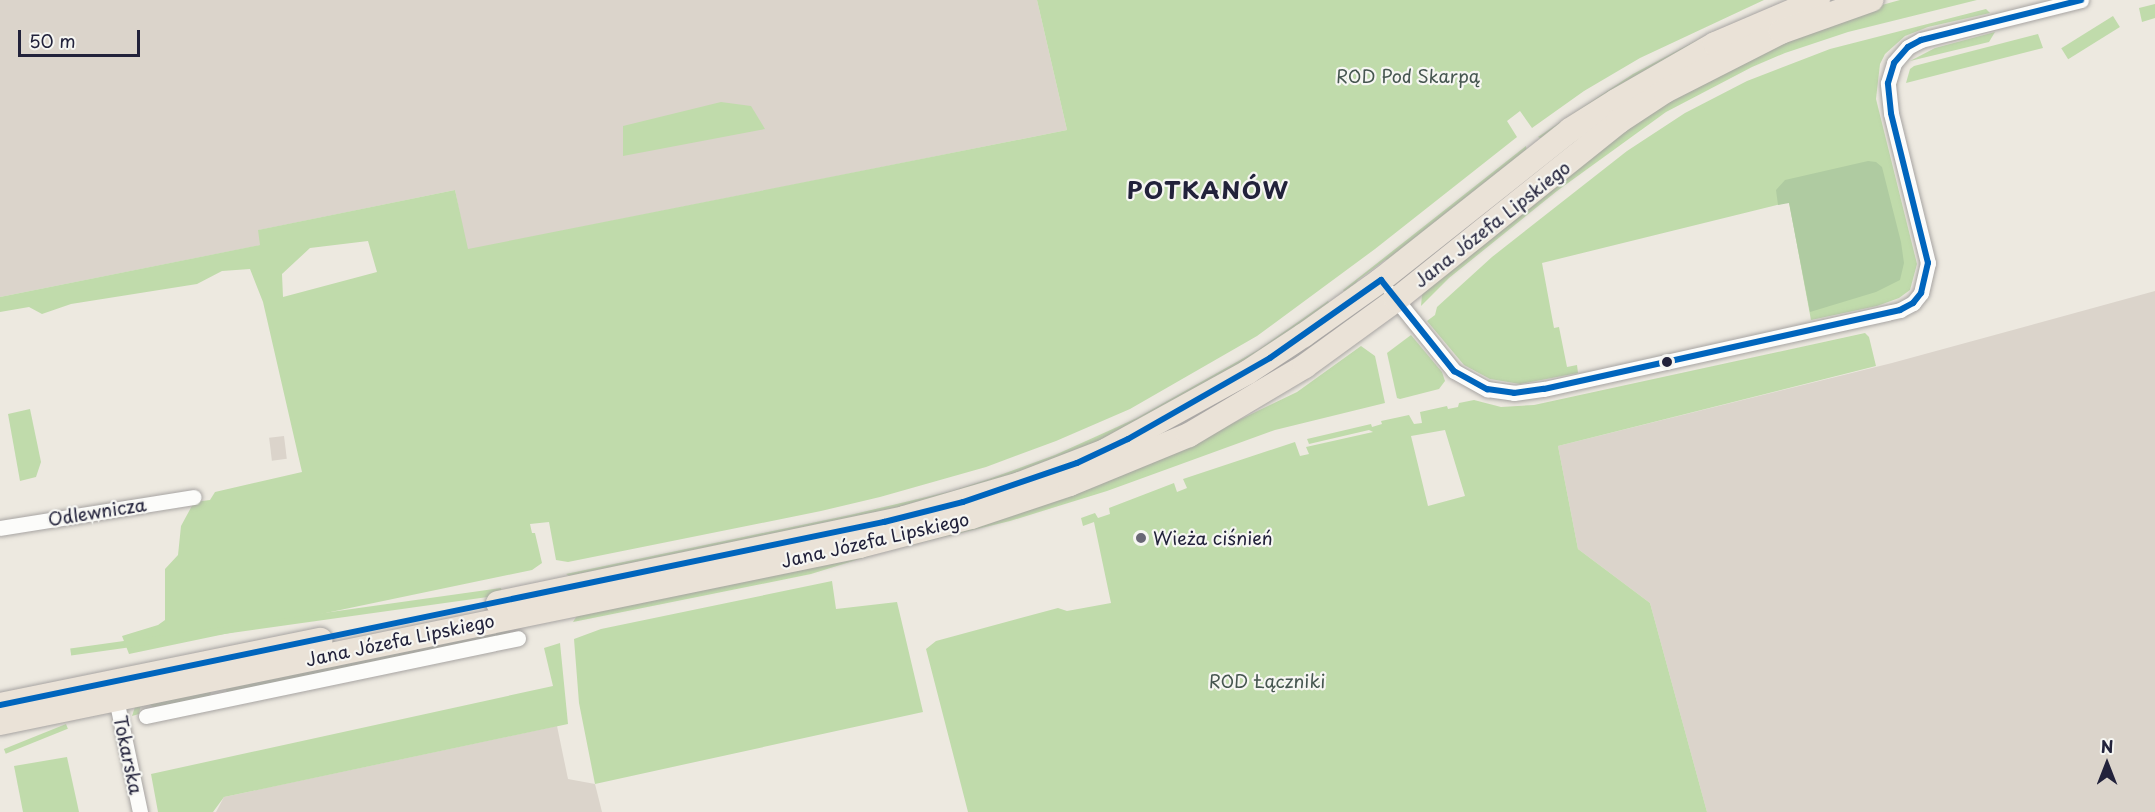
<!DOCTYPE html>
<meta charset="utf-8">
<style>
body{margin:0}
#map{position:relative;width:2155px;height:812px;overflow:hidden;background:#ede9e0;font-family:"Playpen Sans",sans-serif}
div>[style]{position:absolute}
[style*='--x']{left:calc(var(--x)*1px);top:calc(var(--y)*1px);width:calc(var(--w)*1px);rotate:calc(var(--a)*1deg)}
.industrial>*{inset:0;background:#dbd4cb;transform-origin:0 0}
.green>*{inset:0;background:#c0dbab;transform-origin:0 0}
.forest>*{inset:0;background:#afcba1}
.roads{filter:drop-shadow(0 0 2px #a7a4a2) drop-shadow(0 0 2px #a7a4a2)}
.minor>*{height:15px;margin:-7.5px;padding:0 7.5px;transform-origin:7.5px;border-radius:7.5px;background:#fcfcfa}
.primary>*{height:24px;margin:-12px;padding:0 12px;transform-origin:12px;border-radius:12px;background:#eae2d7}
.bus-1>*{height:6px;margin:-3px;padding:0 3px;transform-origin:3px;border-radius:3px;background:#0065bd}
.dots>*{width:16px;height:16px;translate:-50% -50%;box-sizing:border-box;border:3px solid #f6f6f2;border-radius:50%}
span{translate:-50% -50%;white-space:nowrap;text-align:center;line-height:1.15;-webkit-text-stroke:4.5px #f6f6f2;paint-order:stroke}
.park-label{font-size:18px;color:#465650}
.street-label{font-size:18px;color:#22223b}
.poi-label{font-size:18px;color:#22223b}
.left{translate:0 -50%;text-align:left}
.district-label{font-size:24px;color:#22223b;font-weight:700;letter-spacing:1.5px}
.north{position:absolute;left:2077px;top:734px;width:60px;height:60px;-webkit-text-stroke:4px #f6f6f2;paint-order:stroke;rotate:0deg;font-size:16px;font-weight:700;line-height:24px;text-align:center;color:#22223b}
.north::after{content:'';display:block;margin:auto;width:21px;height:27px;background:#22223b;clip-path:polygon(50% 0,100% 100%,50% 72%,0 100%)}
.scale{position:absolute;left:18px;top:30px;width:122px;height:27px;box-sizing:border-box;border:3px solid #22223b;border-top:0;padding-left:8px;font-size:18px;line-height:21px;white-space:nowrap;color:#22223b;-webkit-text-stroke:4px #f6f6f2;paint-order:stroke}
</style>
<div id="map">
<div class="industrial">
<i style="clip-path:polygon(0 0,1037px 0,1067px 130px,467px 250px,455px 190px,259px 230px,261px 245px,0 297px)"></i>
<i style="clip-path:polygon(2155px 291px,2155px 812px,1707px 812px,1650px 603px,1578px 549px,1558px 446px,1892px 363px)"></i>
<i style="left:284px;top:436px;width:23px;height:15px;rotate:83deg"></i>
<i style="clip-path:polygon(557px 726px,568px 779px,595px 784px,602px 812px,216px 812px,224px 797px)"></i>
</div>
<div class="green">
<i style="clip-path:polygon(evenodd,1037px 0,1764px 0,1640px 58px,1584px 91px,1532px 128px,1520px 111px,1507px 121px,1517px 137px,1375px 249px,1257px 336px,1130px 409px,1056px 441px,986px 467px,880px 497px,821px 511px,568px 562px,556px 560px,549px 522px,530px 524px,532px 533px,535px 533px,542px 563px,532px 570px,129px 654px,122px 636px,158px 625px,165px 620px,165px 569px,178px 555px,181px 526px,194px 502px,210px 500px,215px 492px,302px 472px,263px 302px,250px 269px,222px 271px,197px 284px,71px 304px,42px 314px,29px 307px,0 312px,0 297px,260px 245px,258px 230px,455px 190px,468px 249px,1067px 130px,1037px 0,368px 241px,377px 272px,283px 297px,282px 274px,310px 248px,368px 241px)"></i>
<i style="clip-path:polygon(1900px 0,1977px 0,1848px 32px,1785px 53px,1752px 67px,1666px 112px,1557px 191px,1449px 278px,1421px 306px,1422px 295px,1427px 287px,1621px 130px,1720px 69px,1860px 11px)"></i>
<i style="clip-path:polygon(2155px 4px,2155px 18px,2142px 22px,2139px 8px)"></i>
<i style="clip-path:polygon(1986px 9px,1990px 13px,1928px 27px,1905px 36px,1885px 54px,1880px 64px,1876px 99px,1917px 264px,1910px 290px,1899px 298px,1877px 306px,1811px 320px,1789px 202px,1542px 263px,1554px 328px,1559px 327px,1567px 367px,1577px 365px,1578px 373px,1520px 384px,1490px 379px,1464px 365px,1427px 321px,1435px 315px,1437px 307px,1492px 257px,1627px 151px,1685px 113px,1747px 81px,1830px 49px)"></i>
<i style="left:2113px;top:16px;width:13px;height:61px;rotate:58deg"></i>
<i style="clip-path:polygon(1995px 32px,1989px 42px,1910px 61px,1935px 48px)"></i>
<i style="clip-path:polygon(2038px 34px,2043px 48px,1906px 83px,1910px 69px,1914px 66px)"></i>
<i style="clip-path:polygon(1707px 35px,1542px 139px,1538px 137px,1633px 74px)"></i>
<i style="clip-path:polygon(721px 102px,751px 106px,765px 129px,623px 156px,623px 126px)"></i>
<i style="clip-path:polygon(1526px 146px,1527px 152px,1399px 256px,1385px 260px,1358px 280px,1347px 296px,1343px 290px)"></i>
<i style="clip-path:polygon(1328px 301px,1332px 308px,1120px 437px,989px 488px,571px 577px,566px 574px,850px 515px,952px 491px,989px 479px,1055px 455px,1137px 418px,1258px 350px)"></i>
<i style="clip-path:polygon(evenodd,1865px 333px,1869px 337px,1876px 366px,1558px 446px,1578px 549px,1650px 603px,1707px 812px,968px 812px,926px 649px,936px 641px,1058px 608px,1067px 611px,1111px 603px,1094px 522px,1083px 526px,1081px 518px,1095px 513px,1098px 518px,1110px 514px,1109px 508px,1174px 483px,1177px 492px,1187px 488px,1183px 479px,1295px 442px,1300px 456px,1309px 454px,1306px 447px,1373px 432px,1369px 430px,1309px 444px,1307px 439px,1371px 424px,1372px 427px,1382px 424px,1381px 421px,1409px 415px,1414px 424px,1422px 423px,1420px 412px,1447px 406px,1448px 409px,1458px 407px,1459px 403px,1474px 400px,1501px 407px,1534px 405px,1865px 333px,1445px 430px,1465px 496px,1428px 506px,1411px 436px,1445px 430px)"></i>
<i style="clip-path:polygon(1411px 335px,1442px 372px,1445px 381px,1439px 389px,1400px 399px,1397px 398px,1387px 353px)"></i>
<i style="clip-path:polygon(1361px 346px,1375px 356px,1385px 403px,1275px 430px,1107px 491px,1010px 521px,882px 552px,811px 574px,573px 622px,578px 614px,1208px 435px,1297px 392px)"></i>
<i style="clip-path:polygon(30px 409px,41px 462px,36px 477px,20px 481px,8px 414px)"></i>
<i style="clip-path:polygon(832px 581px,836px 609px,897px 602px,923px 712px,595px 784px,579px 703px,574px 639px,601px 629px)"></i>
<i style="left:501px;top:588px;width:7px;height:435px;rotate:82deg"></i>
<i style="clip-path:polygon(508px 624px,510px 634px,228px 693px,226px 690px,225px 686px)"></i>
<i style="clip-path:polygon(560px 643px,568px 724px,224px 797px,213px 812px,158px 812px,151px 774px,553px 686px,544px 648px)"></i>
<i style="clip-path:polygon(206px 686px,211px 690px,210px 697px,153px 707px,146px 702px,141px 704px,139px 714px,132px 716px,135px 707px,144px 700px)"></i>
<i style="left:66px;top:724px;width:5px;height:67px;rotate:68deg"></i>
<i style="clip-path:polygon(67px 757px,79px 812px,23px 812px,14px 766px)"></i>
</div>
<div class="forest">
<i style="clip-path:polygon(1868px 161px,1876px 162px,1882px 167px,1901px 242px,1904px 263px,1900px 280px,1876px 292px,1810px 312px,1789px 203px,1778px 205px,1776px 190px,1785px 180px)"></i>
</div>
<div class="roads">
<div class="minor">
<i style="--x:1391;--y:293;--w:100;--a:51.1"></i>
<i style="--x:1454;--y:371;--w:38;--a:29"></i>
<i style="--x:1487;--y:389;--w:27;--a:8"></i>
<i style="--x:1514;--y:393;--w:30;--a:-8"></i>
<i style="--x:1544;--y:389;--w:365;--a:-12.5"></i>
<i style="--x:1900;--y:310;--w:15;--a:-28"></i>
<i style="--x:1913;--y:303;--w:13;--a:-51"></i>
<i style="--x:1921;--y:293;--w:31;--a:-77"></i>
<i style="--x:1928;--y:263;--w:154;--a:-103.9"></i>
<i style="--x:1891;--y:113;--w:30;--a:-96"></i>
<i style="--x:1888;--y:83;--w:21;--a:-73"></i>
<i style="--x:1894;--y:63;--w:21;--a:-49"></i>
<i style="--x:1908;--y:47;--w:15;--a:-28"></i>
<i style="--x:1921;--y:40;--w:165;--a:-14"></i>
<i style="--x:0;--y:528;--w:196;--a:-9.1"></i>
<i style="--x:119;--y:692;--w:8;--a:113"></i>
<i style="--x:116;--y:699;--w:116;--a:78"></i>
<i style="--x:146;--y:716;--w:380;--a:-11.8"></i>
</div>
<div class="primary">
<i style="--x:498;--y:603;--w:415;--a:-11.8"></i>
<i style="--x:904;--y:518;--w:121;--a:-16.3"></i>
<i style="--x:1020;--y:484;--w:91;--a:-21.2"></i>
<i style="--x:1105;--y:451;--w:163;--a:-28.9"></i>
<i style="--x:1248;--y:372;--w:67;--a:-33.5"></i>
<i style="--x:1304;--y:335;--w:95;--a:-35.5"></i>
<i style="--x:1381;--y:280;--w:241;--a:-38.4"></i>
<i style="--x:1570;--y:130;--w:54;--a:-32.2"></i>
<i style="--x:1616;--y:101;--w:114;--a:-29.9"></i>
<i style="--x:1715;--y:44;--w:112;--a:-23.1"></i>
<i style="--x:0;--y:705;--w:327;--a:-11.5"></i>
<i style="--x:0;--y:723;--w:878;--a:-11.63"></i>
<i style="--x:860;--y:546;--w:115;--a:-14.6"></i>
<i style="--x:971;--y:517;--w:104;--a:-18.4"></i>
<i style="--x:1070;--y:484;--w:129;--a:-22.4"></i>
<i style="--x:1189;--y:435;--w:135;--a:-30.7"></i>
<i style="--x:1305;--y:366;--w:112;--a:-36"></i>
<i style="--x:1396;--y:300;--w:285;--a:-38.7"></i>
<i style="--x:1618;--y:122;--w:56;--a:-33.4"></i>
<i style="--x:1665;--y:91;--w:130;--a:-27"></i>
<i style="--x:1781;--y:32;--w:96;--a:-19.6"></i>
</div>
</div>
<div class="bus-1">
<i style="--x:0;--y:705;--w:903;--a:-11.7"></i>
<i style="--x:884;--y:522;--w:81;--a:-14.2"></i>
<i style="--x:963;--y:502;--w:120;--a:-18.9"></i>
<i style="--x:1077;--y:463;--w:56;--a:-25.2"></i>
<i style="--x:1128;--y:439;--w:163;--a:-29.7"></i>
<i style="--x:1270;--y:358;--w:136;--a:-35.1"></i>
<i style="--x:1381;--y:280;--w:117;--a:51.3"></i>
<i style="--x:1454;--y:371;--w:38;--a:29"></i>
<i style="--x:1487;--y:389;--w:27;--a:8"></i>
<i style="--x:1514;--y:393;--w:30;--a:-8"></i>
<i style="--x:1544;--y:389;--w:365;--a:-12.5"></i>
<i style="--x:1900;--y:310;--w:15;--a:-28"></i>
<i style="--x:1913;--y:303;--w:13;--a:-51"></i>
<i style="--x:1921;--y:293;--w:31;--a:-77"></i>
<i style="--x:1928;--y:263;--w:154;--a:-103.9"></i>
<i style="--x:1891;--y:113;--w:30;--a:-96"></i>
<i style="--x:1888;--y:83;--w:21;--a:-73"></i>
<i style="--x:1894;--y:63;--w:21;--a:-49"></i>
<i style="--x:1908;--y:47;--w:15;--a:-28"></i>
<i style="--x:1921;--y:40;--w:165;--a:-14"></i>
</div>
<div class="dots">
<i style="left:1667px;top:362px;background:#22223b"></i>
<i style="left:1141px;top:538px;background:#696875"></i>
</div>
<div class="park-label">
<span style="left:1408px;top:76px">ROD Pod Skarpą</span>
<span style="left:1267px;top:681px">ROD Łączniki</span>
</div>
<div class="street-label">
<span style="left:1492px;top:224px;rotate:-38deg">Jana Józefa Lipskiego</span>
<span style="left:97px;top:512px;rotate:-9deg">Odlewnicza</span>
<span style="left:875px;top:540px;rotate:-13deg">Jana Józefa Lipskiego</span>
<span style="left:400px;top:640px;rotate:-12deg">Jana Józefa Lipskiego</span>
<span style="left:128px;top:755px;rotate:78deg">Tokarska</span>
</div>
<div class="poi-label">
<span class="left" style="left:1153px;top:538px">Wieża ciśnień</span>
</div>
<div class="district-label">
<span style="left:1208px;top:190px">POTKANÓW</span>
</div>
<div class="north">N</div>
<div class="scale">50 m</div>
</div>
